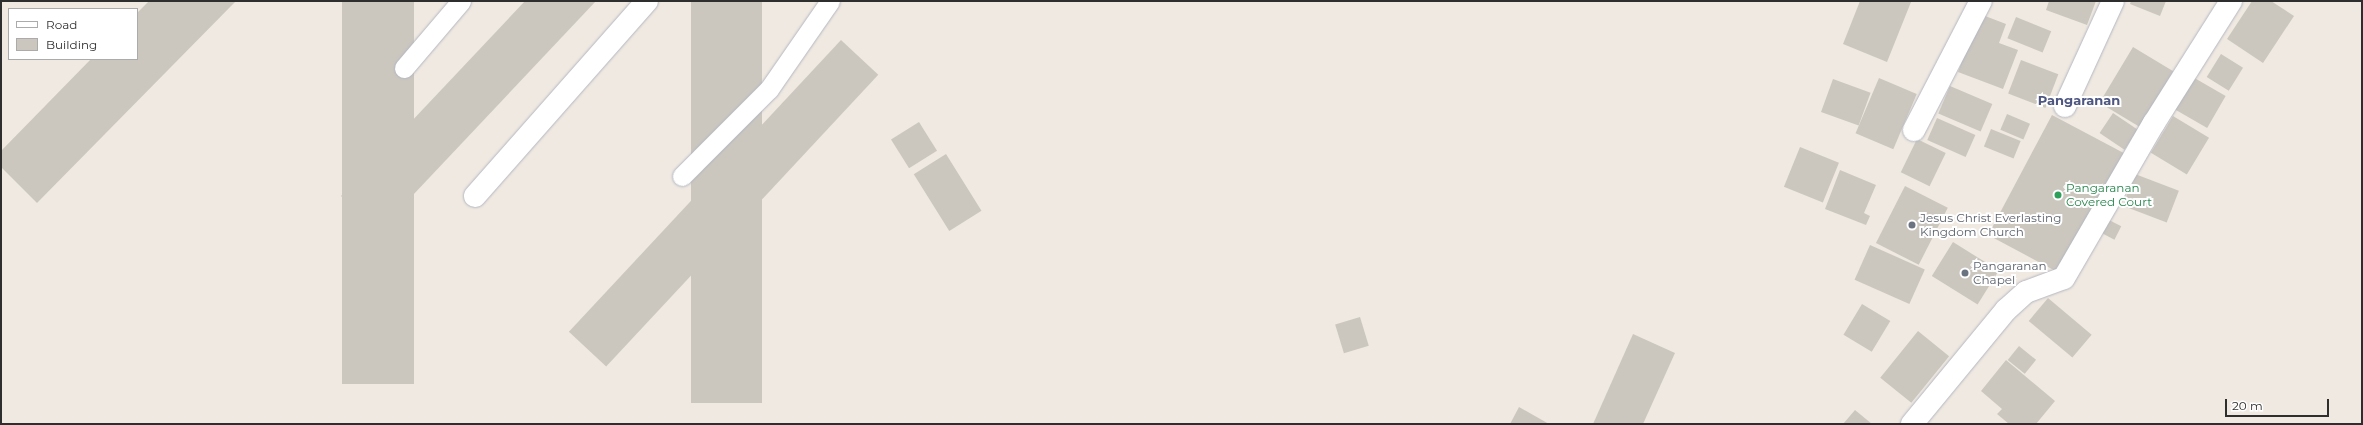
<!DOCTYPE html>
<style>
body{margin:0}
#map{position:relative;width:2363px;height:425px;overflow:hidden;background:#efe9e1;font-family:Montserrat,sans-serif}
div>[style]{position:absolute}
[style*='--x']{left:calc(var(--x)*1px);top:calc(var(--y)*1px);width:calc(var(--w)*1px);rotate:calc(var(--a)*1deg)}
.building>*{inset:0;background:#cbc7bf;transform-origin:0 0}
.roads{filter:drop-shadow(0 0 1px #b4b7c1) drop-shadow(0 0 1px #b4b7c1)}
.service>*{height:19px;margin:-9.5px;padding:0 9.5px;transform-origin:9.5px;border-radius:9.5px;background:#fff}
.minor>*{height:22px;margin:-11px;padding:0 11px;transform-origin:11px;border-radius:11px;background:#fff}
.dots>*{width:11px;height:11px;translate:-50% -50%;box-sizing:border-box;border:2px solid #fff;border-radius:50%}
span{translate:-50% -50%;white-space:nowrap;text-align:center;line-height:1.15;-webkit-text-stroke:4px #fff;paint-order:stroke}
.leisure-label{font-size:12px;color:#27864d}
.left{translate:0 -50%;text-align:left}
.worship-label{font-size:12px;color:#5b616d}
.neighbourhood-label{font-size:13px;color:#4d5680;font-weight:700}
.frame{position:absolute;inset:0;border:2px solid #2e2e2e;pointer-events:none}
.legend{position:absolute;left:8px;top:8px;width:130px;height:52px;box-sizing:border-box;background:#fff;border:1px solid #ababab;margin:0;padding:5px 7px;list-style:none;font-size:12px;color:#2e2e2e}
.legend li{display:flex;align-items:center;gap:8px;height:20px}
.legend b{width:20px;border:1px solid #ababab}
.scale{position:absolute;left:2225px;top:399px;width:104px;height:18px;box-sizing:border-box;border:2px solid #2e2e2e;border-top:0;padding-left:5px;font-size:12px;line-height:14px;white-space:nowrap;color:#2e2e2e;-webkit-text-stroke:3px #fff;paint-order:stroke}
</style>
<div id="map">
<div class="building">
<i style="clip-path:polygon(149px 1px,236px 1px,37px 203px,1px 167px,1px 151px,91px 59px,137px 59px,137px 13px)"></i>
<i style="left:342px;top:1px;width:72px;height:383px"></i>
<i style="clip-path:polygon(525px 1px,596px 1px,379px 231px,341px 196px)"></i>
<i style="left:691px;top:1px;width:71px;height:402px"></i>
<i style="clip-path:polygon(1860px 1px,1911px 2px,1887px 62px,1843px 44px)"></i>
<i style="clip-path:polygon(2049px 1px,2096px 1px,2087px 25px,2046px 10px)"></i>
<i style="clip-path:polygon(2131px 1px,2166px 1px,2160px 16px,2130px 4px)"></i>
<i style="clip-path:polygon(2252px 1px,2271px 1px,2294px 16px,2263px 63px,2227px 39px)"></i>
<i style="clip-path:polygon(1980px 14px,2006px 24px,1999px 43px,2018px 50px,2003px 89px,1958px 72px)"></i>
<i style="left:2016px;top:17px;width:38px;height:23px;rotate:22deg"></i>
<i style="left:841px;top:40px;width:51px;height:399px;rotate:43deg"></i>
<i style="left:2133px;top:47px;width:47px;height:65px;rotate:31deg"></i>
<i style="left:2221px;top:54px;width:26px;height:27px;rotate:32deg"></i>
<i style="left:2021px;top:60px;width:40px;height:36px;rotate:21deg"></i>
<i style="left:2191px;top:76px;width:40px;height:37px;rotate:30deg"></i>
<i style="left:1879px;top:78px;width:41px;height:60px;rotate:23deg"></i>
<i style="left:1833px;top:79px;width:40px;height:35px;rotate:20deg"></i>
<i style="left:1950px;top:86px;width:46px;height:30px;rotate:23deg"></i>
<i style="left:2113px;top:113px;width:30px;height:24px;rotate:34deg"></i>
<i style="left:2007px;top:114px;width:25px;height:17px;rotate:23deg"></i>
<i style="left:2052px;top:115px;width:86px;height:136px;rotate:28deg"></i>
<i style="left:2173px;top:116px;width:42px;height:43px;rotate:31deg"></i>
<i style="left:1937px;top:118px;width:42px;height:24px;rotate:24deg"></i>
<i style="left:919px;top:122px;width:34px;height:33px;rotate:58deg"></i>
<i style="left:1991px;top:129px;width:32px;height:19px;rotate:22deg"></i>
<i style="left:1917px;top:139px;width:32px;height:37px;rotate:26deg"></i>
<i style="left:1800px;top:147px;width:42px;height:43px;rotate:22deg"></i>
<i style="left:946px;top:154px;width:67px;height:38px;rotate:58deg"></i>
<i style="clip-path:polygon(1840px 170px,1876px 185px,1864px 213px,1870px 216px,1866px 225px,1825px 209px)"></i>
<i style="left:2135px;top:174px;width:47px;height:34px;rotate:21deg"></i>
<i style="left:1905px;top:186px;width:48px;height:64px;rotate:27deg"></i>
<i style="left:2107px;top:219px;width:16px;height:15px;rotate:27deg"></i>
<i style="left:1953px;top:242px;width:54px;height:40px;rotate:32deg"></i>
<i style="left:1870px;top:245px;width:60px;height:38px;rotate:24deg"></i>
<i style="left:2048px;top:298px;width:57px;height:30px;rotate:40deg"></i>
<i style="left:1862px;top:304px;width:33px;height:36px;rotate:31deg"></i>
<i style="left:1360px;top:317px;width:30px;height:26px;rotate:73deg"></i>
<i style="left:1918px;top:331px;width:40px;height:60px;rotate:39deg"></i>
<i style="clip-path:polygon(1633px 334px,1675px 353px,1643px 424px,1593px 424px)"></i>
<i style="left:2019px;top:346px;width:22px;height:18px;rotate:39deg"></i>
<i style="clip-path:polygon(2006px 360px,2055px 401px,2036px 424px,2009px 424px,1997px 414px,2002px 409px,1981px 391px)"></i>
<i style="clip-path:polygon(1519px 407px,1549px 424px,1510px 424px)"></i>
<i style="clip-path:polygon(1855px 410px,1872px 424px,1843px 424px)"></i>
</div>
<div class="roads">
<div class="service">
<i style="--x:404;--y:68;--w:88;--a:-49.6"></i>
<i style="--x:682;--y:176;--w:123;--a:-45"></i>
<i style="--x:769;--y:89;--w:107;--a:-55.3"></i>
</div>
<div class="minor">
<i style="--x:2065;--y:106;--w:115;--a:-65.4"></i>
<i style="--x:1914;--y:130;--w:145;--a:-62.6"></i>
<i style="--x:475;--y:196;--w:260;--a:-48.6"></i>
<i style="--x:1912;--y:424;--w:148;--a:-50.5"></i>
<i style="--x:2006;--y:310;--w:27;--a:-42"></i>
<i style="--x:2026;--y:292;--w:40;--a:-20.2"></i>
<i style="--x:2064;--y:278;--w:179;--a:-59.9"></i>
<i style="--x:2154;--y:123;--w:144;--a:-57.7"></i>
</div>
</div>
<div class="dots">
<i style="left:2058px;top:195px;background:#2e9e5b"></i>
<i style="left:1912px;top:225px;background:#6b7280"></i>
<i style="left:1965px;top:273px;background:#6b7280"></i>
</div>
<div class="leisure-label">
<span class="left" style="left:2066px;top:195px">Pangaranan<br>Covered Court</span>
</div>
<div class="worship-label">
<span class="left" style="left:1920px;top:225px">Jesus Christ Everlasting<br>Kingdom Church</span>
<span class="left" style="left:1973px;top:273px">Pangaranan<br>Chapel</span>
</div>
<div class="neighbourhood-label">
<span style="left:2079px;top:100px">Pangaranan</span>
</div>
<div class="frame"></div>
<ul class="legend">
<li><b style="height:5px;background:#fff"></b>Road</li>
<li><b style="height:11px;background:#cbc7bf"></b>Building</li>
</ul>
<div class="scale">20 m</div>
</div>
